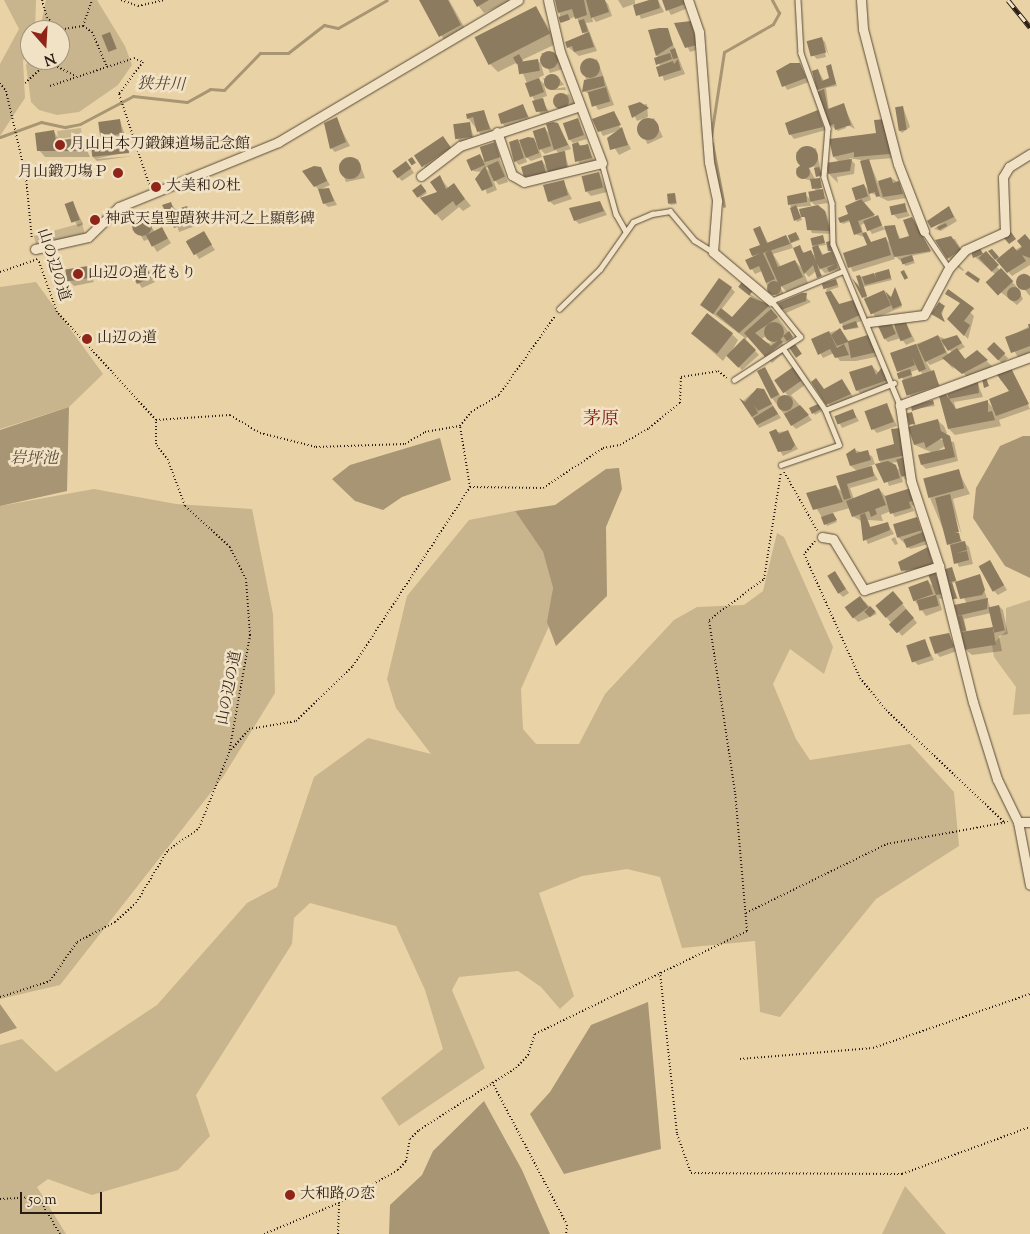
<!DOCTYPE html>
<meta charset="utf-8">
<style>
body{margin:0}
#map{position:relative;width:1030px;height:1234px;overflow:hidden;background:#e9d3a6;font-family:"Sorts Mill Goudy","Noto Serif JP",serif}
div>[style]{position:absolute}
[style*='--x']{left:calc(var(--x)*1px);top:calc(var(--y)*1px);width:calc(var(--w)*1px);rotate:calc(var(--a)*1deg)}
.green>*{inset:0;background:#c8b48d;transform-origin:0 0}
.water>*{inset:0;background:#a89574}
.shadow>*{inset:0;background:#0003;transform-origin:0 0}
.stream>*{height:3px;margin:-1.5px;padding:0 1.5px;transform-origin:1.5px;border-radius:1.5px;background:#a89574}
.building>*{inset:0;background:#8d7b60;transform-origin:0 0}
.round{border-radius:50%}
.path>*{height:2px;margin-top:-1px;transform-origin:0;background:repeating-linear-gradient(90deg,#291c14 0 1px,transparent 0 3.5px)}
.roads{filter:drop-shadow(0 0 1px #594a38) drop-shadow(0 0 1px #594a38)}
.lane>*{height:4.5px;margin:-2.25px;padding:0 2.25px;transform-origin:2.25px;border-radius:2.25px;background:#f1e2c5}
.street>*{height:9px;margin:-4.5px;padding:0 4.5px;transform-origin:4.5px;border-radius:4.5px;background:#f1e2c5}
.rail>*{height:5px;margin-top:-2.5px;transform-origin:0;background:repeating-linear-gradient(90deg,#f1e2c5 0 9px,#291c14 0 18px);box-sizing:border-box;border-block:1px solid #291c14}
.dots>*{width:14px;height:14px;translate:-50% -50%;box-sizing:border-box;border:2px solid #f1e2c5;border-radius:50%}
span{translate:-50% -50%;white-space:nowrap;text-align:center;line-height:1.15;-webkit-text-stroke:5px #f1e2c5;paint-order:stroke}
.poi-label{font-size:15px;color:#291c14}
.left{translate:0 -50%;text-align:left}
.right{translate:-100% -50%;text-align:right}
.street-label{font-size:15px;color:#291c14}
.water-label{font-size:16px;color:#554636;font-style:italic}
.quarter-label{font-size:18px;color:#7a1f14}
.north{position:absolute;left:20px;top:20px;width:50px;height:50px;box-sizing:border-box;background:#f1e2c5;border:1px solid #a1937e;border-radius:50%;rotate:161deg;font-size:14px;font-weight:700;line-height:20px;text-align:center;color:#291c14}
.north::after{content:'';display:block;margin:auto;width:18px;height:22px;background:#8f2418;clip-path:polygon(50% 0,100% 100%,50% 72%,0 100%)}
.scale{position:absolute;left:20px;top:1192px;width:82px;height:22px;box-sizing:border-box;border:2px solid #291c14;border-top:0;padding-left:6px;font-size:15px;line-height:18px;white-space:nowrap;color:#291c14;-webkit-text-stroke:4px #f1e2c5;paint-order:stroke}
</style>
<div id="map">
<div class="green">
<i style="clip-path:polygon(4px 0,36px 0,35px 30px,30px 30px,30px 47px,23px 61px,25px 98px,0 136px,0 64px,19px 29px)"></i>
<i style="clip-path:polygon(46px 0,97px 0,125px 46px,132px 65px,118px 85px,79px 112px,57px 115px,39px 110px,31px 102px,26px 65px,30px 58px,60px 60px,60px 30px,40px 30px)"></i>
<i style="left:81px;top:128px;width:8px;height:24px;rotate:83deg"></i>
<i style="left:82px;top:223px;width:11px;height:50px;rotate:75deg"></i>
<i style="clip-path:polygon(36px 282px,103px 374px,69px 407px,0 429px,0 287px)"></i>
<i style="clip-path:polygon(94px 489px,176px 504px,252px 509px,273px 614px,275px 693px,223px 777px,60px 985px,0 999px,0 506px)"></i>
<i style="clip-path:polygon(515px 511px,543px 552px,553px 588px,549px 626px,521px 689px,523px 729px,536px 744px,579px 744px,605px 694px,674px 620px,697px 607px,744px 605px,763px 591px,777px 533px,784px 537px,833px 647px,824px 674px,790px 649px,773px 684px,796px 739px,810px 760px,910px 744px,954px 792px,959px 846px,876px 899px,780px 1017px,760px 1012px,755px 941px,682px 948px,660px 877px,627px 869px,582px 876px,539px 893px,574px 996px,560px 1009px,541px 987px,518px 971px,459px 977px,452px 990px,485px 1068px,399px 1126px,381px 1098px,443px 1049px,425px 990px,396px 926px,310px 903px,294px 918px,292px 944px,196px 1095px,210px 1136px,178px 1170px,92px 1195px,48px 1179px,37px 1187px,66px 1234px,0 1234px,0 1045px,22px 1039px,56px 1072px,157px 1005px,247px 903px,277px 887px,314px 777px,368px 738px,431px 754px,396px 708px,387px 679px,407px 596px,469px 520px)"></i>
<i style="clip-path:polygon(1030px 600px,1030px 714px,1013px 715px,1016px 687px,994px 657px,992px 645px,1006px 631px,1006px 608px)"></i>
<i style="clip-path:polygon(905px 1186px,946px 1234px,882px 1234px)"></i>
</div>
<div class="water">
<i style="clip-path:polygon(69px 407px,67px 491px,0 506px,0 430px)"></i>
<i style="clip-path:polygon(1023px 436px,1030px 436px,1030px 578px,1005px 566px,973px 518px,976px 488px,1000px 446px)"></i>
<i style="clip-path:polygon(440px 438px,451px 480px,402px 497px,383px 510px,355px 501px,332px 479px,350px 465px)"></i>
<i style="clip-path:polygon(619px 468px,622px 489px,606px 527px,607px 596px,556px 646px,547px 622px,553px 588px,543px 552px,515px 511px,555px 505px,606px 469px)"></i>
<i style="clip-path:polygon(648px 1002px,661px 1149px,564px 1174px,530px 1114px,550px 1092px,591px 1025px)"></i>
<i style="clip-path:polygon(0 1004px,17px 1028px,0 1034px)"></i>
<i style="clip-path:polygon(484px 1101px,522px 1170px,550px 1234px,389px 1234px,390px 1205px,422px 1175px,433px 1151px)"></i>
</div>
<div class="shadow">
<i style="clip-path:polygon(420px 0,449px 0,467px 32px,446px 43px)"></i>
<i style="clip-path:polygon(474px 0,513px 0,484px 13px)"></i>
<i style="clip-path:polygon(556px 0,604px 0,608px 4px,612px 16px,596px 22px,592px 17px,593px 22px,586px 23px,597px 51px,579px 56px,568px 47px,585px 35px,576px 16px,562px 23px)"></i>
<i style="clip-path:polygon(618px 0,635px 0,635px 6px,658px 0,664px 12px,641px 19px,634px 4px,623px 8px)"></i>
<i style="clip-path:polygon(663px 0,684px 0,688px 8px,671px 15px)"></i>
<i style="clip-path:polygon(536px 7px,558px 43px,522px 60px,524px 65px,537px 60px,541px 64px,544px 75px,533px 81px,539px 79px,546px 86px,543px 78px,559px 78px,564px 85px,547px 89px,544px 85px,547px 96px,541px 98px,551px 115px,541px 116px,518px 62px,498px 72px,489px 63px)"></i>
<i style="clip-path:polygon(690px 22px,700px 49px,690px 52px,676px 24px)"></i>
<i style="clip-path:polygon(667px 29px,685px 74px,664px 81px,657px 55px)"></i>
<i style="clip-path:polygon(821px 38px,825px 42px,829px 56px,822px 41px,826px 57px,817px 59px,813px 55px)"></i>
<i style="clip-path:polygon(554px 52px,563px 69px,550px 73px,541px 53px)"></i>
<i style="clip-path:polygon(597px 59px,614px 105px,598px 110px,590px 94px,583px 91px,587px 81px,580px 66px)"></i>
<i style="clip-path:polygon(800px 64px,809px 82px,787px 90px,778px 72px)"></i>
<i style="clip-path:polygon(831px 66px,837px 86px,826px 88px,829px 110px,843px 105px,855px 129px,844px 123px,846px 128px,838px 131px,830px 125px,813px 71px,818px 70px,824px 81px,831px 79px)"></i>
<i style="clip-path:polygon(565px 87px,566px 90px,548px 90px)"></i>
<i style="clip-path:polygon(569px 94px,576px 108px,561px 109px,554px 97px)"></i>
<i style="clip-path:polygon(647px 104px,648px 117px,637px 121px,630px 107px)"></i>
<i style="clip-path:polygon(523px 106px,531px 121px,506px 127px,502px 123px)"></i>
<i style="clip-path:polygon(903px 107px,910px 127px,902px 133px,900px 131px)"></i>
<i style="clip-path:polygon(483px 112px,493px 133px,482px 136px,468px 118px)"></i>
<i style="clip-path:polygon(818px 112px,826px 130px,794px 139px,790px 134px)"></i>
<i style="clip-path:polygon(613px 113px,631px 149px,619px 155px,609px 139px,620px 130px,603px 136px,594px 119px)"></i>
<i style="left:654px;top:118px;width:21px;height:17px;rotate:65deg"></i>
<i style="clip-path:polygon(336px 119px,350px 146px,335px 152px,331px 148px)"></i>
<i style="clip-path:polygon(577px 119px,587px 139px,573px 143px,569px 139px)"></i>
<i style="clip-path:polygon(886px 120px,894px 158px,869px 160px,878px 183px,891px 178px,898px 182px,906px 198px,888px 201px,869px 192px,871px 200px,863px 203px,884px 228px,894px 226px,901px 240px,911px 237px,912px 218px,931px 252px,911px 256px,915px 263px,906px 266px,893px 254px,895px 259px,853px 272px,844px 254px,886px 239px,892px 245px,886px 229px,872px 234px,865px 223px,861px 225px,864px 237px,855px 234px,846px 207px,860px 202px,864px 185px,869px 191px,861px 160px,849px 158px,855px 164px,854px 174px,837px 177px,838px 183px,829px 174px,839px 162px,834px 157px,878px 134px)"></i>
<i style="clip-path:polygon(120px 121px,126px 138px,105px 141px,101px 137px)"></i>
<i style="clip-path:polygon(469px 123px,475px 140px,462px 144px,458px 140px)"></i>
<i style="clip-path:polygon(558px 125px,571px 149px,564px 151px,570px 171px,553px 176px,547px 170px,549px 177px,529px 180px,525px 176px,542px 161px,548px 168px,559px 154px,556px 150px,545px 154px,539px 148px,542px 157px,531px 161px,525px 156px,527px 162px,519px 165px,515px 161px,517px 140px,523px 146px,533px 139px,539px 145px,544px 128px,550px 134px)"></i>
<i style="clip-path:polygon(54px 132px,61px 142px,82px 139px,90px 157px,45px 157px,39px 150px)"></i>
<i style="clip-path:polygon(443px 138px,454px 152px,428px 171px,424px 167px)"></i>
<i style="clip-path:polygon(128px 144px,132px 151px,95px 159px,133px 156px,97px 161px,93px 157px,92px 149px)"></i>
<i style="clip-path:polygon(evenodd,494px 144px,508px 182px,499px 185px,492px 177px,497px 190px,487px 194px,481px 172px,473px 171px,480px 156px,487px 163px,481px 147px,494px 144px,489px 166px,493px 175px,486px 168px,489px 166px)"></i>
<i style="clip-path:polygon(573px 145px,587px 145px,595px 162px,580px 166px)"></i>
<i style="clip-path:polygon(816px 148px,822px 177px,817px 176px,814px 166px,809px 168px,828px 203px,815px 205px,810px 201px,811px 206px,797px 207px,802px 220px,797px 222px,790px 205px,805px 194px,810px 199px,816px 192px,812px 181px,798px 177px,796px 168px,801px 168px,796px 152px)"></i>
<i style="clip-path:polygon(358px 159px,365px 178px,346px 182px,339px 164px)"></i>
<i style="clip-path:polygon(410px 167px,414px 173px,402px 181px,398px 177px)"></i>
<i style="clip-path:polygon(320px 168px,330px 185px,319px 190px,315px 186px)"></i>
<i style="clip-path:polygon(599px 173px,607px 192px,591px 196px,587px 192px)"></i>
<i style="clip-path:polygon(440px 177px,449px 189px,454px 185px,471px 206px,463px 211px,459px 207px,442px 221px,436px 214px)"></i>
<i style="clip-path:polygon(563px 181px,572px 199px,554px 205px,549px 201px)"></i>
<i style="clip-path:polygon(422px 187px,427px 193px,420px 198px,414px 191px)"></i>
<i style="clip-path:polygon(329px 189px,337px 205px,328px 207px,324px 203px)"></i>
<i style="clip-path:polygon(675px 194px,677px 204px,671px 205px,669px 203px)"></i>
<i style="left:72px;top:202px;width:25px;height:6px;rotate:63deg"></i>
<i style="clip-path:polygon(600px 202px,607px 215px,579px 224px,575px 220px)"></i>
<i style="clip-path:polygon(170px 203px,176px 210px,187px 207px,198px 225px,179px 232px)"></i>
<i style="clip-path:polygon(904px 204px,910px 216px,898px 219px,894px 215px)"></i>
<i style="clip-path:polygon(949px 207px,957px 221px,941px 231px,934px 229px,944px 221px,940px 212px)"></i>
<i style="clip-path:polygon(822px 208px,826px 212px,833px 234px,812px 233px,801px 210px)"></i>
<i style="clip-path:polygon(144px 216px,155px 232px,162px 229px,171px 243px,157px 252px,149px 239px,144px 241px,132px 221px)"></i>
<i style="clip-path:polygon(846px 216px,851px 221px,843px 224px,841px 222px)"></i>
<i style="clip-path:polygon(760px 227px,768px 243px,786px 236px,791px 242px,798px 235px,800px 240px,791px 243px,793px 248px,773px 254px,781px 267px,795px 261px,804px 270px,799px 246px,805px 254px,815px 255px,813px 246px,822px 236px,826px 245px,818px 246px,824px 256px,831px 253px,832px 244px,839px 270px,825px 273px,820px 268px,819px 279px,816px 271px,809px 277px,803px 271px,808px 283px,787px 292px,779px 284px,785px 297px,779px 299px,767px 286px,762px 271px,755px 274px,747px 261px,754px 258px,751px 250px,761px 245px)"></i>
<i style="clip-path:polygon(203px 233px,215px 250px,199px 259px,187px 240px)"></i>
<i style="clip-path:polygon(955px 239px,964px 254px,952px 262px,937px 241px)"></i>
<i style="clip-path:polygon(1030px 241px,1030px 265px,1012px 276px,990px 252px,1000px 259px)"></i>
<i style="clip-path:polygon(981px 251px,1016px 286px,1023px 299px,1017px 305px,988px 282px,996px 275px,975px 257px)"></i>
<i style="clip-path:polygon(144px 264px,155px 282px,142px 288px,133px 275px)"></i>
<i style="clip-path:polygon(958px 264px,964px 270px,963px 271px,956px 266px)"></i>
<i style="clip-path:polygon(87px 268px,94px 282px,74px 286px,70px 282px)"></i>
<i style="clip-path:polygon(889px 271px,892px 280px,863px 287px,868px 299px,883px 292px,892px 299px,896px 290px,902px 307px,876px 318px,855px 282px,859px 285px,858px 277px)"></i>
<i style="clip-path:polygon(1024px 273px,1030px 279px,1030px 296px,1017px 281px)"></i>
<i style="clip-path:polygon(835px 280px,839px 287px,830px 290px,840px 305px,853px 301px,857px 305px,864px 320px,856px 323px,859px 328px,845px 330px,826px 290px)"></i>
<i style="clip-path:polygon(evenodd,739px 287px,769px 306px,794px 339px,782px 343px,788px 349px,772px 363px,748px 336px,745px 340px,759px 355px,742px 370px,727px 355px,723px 361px,698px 339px,732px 334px,738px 340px,732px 351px,745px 338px,705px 308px,731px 288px,735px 292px,721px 310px,732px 319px,751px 297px,739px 287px,766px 336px,772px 344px,760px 340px,766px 336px)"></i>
<i style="clip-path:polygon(948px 291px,975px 310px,968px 310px,974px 316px,968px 339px,948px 319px,961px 304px)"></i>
<i style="clip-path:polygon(802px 294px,811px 302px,786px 313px,782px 309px)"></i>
<i style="clip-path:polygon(944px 307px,942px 315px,944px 322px,933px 314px)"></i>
<i style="clip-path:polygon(905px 321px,915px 341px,906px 345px,901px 338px,888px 342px,884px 338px,890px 322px,897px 330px)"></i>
<i style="clip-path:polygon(1030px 326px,1030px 355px,1019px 359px,1007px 338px)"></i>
<i style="clip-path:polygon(840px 329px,849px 342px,870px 336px,880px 356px,856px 361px,840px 361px,834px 353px,823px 358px,812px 339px)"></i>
<i style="clip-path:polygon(evenodd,938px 336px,950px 341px,957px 337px,965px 347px,958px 351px,966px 360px,977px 352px,993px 367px,970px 380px,948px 357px,954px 370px,944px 359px,930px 365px,925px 360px,942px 389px,912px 399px,891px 353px,938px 336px,946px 345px,952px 353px,949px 356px,944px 346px,946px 345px,938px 336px,919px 369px,923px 375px,913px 378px,911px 372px,919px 369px)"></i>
<i style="left:994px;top:344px;width:20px;height:8px;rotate:45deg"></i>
<i style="clip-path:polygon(872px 366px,879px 373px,883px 368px,894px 387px,863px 396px,857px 390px)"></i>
<i style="clip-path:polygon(765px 368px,782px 399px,788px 396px,776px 380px,797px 373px,805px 385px,791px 395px,812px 420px,796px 429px,792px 425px,772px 398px)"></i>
<i style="clip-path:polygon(1011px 370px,1030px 409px,999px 420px,1001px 426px,955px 435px,949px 429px,941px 398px,951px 399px,949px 394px,978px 384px,983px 397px,954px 402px,956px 410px,987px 401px,993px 408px,1011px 392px,1006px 379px,1001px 381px,997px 372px)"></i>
<i style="clip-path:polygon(842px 380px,854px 398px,831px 409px,824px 391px)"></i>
<i style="clip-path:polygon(763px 390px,781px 418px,759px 428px,742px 402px,752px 393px)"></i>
<i style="clip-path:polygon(933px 402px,935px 406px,907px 410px)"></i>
<i style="clip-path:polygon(887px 405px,897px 426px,877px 433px,873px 429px)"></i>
<i style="clip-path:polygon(819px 407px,822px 411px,815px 415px,811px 409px)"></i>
<i style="clip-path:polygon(853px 411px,859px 421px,842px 428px,836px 417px)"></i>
<i style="clip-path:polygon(evenodd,912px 413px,916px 426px,937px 420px,944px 426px,947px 433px,938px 439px,954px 442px,958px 461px,926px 469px,922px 465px,933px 453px,915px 445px,912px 413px,945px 446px,946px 450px,936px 452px,945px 446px)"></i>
<i style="clip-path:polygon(evenodd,892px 430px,913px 478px,906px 480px,901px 475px,903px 482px,889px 486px,880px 461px,896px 445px,892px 430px,898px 462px,901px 471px,890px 463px,898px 462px)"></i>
<i style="clip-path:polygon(787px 431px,798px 449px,783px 456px,770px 433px)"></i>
<i style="clip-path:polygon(855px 450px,872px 456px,875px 464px,870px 466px,878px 480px,850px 488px,854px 499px,879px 489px,886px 497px,911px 489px,918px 504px,912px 506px,914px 511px,895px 517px,891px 511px,881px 515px,883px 521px,868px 520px,871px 529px,888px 524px,894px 534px,868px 544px,862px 531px,867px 530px,863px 522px,854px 517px,850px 508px,832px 513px,837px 522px,827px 526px,808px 494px,836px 486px,843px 493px,837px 477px,857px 471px,851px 466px)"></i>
<i style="clip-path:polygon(958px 470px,970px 494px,953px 499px,962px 536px,950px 500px,959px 538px,969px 547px,973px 564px,959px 567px,930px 498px)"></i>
<i style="clip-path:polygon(917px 518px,929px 544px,910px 549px,898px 537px)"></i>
<i style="clip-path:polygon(891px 539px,895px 537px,898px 544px,895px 545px)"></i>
<i style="clip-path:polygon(927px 548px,937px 570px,906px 573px,900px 562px)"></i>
<i style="clip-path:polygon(990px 561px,1007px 590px,998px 595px,994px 591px)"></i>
<i style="clip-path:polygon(evenodd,952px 569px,957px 582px,979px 575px,991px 610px,999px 606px,1003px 610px,1008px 634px,999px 636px,1002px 651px,972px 655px,965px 649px,958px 615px,967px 604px,956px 582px,951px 583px,958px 599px,953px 598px,948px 582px,952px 569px,991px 613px,996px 632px,967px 633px,964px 619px,991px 613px)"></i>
<i style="clip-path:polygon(835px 572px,849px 593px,843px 597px,839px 593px)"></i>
<i style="clip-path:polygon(935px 574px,945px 598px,939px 599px,942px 610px,926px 616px,914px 600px,927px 581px,933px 586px)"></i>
<i style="clip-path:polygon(897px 597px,917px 623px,902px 636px,877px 606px)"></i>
<i style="clip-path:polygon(864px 601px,877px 614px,858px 622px,854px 618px)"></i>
<i style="clip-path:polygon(949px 634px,957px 651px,940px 657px,936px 653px)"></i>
<i style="clip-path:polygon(924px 640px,934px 660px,918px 665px,914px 661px)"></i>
</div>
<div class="stream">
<i style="--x:711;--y:136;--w:85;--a:-81.2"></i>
<i style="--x:724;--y:52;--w:56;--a:-29.7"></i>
<i style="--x:773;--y:24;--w:13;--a:-61"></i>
<i style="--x:779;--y:13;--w:15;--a:-118"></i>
<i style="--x:0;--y:137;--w:44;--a:-20.1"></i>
<i style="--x:41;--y:122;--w:25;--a:12"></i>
<i style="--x:65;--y:127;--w:15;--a:-11"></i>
<i style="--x:80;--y:124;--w:60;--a:-27.8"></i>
<i style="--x:133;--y:96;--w:54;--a:6.3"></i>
<i style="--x:187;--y:102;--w:26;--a:-29"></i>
<i style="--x:210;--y:89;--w:14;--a:4"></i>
<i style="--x:224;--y:90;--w:52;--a:-45.8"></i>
<i style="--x:260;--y:53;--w:28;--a:0"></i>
<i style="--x:288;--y:53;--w:46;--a:-37.9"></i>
<i style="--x:324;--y:25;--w:14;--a:12"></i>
<i style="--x:338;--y:28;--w:56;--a:-29.7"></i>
<i style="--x:712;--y:143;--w:64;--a:79.2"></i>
</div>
<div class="building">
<i style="clip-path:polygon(419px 0,448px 0,461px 25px,439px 37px)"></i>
<i style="clip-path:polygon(473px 0,489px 0,477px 7px)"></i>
<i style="clip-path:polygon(555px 0,584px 0,587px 15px,575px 19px,572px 9px,558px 13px)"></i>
<i style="clip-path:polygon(586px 0,605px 0,609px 12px,591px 18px)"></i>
<i style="clip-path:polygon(649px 0,658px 0,660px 8px,636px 16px,633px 5px)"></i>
<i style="clip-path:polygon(662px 0,683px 0,685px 4px,666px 11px)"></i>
<i style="left:536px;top:6px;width:31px;height:69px;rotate:63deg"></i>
<i style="left:568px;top:14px;width:6px;height:10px;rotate:72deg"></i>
<i style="left:584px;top:19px;width:13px;height:6px;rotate:72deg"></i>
<i style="clip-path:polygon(691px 21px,697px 45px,685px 48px,674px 23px)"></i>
<i style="clip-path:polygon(659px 28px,668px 28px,673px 45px,656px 56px,648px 30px)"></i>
<i style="left:110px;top:32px;width:18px;height:9px;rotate:68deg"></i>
<i style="clip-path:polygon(589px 32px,594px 47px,574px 52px,572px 46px,567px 48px,565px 42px)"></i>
<i style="left:822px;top:37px;width:16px;height:16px;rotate:75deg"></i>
<i style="clip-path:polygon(675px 48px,678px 58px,673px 59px,670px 50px)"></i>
<i class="round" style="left:540px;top:51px;width:18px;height:18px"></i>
<i style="clip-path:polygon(670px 53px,672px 59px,656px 65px,654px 58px)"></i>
<i style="left:519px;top:54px;width:8px;height:7px;rotate:60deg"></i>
<i class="round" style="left:580px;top:58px;width:20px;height:20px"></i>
<i style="left:538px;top:59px;width:12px;height:21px;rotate:81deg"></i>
<i style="clip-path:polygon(678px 59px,681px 70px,659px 77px,656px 67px,673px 61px,674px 64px)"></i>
<i style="clip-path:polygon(790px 63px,800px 63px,806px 78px,782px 87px,776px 71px)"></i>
<i style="clip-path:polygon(831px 64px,836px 84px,817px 90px,812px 71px,818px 69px,822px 81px,829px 78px,826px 66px)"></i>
<i class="round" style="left:544px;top:74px;width:16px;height:16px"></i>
<i style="clip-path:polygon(603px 76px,605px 86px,582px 92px,584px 80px)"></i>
<i style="left:539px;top:78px;width:15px;height:15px;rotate:70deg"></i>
<i style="left:606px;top:87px;width:15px;height:19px;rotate:74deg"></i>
<i style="clip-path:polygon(824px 89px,828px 109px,844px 103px,851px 125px,835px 130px,834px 124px,829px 126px,817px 92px)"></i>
<i class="round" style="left:553px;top:93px;width:16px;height:16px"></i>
<i style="clip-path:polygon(543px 98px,547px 111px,536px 112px,532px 101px)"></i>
<i style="clip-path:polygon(640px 102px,649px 108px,632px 118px,628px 106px)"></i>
<i style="clip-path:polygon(523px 104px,528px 117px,501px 124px,498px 114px)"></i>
<i style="left:903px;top:106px;width:24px;height:8px;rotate:81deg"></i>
<i style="clip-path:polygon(484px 110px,490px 129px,477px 132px,473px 117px,467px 119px,466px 114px)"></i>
<i style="clip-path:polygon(818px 110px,823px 127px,789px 135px,785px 123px)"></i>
<i style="clip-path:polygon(614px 111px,621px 125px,598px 132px,592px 119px)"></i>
<i style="clip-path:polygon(337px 117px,346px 142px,330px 149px,324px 123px)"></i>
<i style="left:578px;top:118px;width:18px;height:16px;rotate:71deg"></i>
<i class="round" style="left:637px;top:118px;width:22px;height:22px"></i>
<i style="left:120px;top:119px;width:15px;height:22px;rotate:82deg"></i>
<i style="clip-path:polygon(886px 119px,890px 154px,854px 157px,854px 152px,833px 157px,829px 139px,876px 133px,874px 120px)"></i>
<i style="left:470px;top:122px;width:15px;height:17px;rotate:82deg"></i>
<i style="clip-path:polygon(553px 122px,558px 123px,568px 145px,554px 150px,546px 124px)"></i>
<i style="left:545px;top:127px;width:20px;height:13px;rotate:72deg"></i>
<i style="clip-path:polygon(622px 127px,628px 145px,610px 150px,607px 138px)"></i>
<i style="clip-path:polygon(54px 130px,56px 141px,82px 137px,84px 151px,37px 151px,35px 133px)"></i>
<i style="left:443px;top:136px;width:14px;height:35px;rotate:56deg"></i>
<i style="clip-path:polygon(528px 137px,534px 138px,539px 153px,526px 158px,519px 140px)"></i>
<i style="clip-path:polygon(518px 139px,524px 158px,514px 162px,509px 142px)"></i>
<i style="left:495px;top:142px;width:16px;height:16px;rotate:72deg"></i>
<i style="clip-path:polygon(578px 142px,580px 146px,588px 144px,592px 158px,575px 162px,572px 144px)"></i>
<i style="left:128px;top:143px;width:10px;height:37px;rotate:84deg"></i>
<i class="round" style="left:796px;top:146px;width:22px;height:22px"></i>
<i style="clip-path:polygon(565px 151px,567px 167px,548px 172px,543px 156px)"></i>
<i style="left:480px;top:154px;width:12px;height:15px;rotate:66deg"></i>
<i style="left:412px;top:157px;width:7px;height:5px;rotate:56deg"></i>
<i class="round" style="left:339px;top:157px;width:22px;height:22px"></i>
<i style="clip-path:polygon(852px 159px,850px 171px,828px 174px,826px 163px)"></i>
<i style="clip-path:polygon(869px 159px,880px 196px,876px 197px,875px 192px,869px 194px,860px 161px)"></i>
<i style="clip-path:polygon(542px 160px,546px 173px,524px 177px,521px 167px)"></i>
<i style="left:406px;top:161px;width:9px;height:17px;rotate:54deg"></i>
<i style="left:498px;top:161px;width:17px;height:12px;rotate:66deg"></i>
<i class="round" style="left:796px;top:165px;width:14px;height:14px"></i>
<i style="clip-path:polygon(314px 166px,321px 167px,327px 181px,314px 187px,302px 171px)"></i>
<i style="clip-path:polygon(485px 166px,493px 186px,482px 191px,475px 179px)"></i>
<i style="clip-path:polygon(819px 167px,822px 175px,816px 177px,814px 168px)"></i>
<i style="left:599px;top:172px;width:16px;height:18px;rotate:76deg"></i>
<i style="clip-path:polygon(440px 175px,446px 189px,454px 183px,465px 199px,456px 206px,453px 201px,435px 215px,420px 198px,437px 192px,430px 182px)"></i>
<i style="clip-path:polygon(891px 177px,893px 183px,899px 181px,903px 194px,883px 197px,878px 181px)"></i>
<i style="clip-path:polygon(820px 178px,822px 188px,812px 189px,810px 179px)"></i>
<i style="clip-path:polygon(564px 180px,568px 195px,548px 202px,543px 185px)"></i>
<i style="left:421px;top:184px;width:9px;height:11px;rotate:54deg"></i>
<i style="left:864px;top:184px;width:13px;height:13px;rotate:72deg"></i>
<i style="clip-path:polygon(329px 188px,334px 201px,323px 204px,318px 189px)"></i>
<i style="left:823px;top:189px;width:10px;height:15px;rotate:79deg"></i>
<i style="clip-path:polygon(806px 192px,807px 202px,788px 205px,787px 196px)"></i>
<i style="left:675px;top:193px;width:10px;height:8px;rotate:84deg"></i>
<i style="clip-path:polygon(861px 199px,875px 215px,858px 221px,862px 232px,854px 235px,849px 220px,840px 223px,838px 218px,848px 214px,845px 206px)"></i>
<i style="left:73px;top:201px;width:20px;height:9px;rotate:70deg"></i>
<i style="clip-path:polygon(600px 201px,604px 211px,574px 221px,569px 208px)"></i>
<i style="clip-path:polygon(171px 202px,174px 210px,187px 206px,194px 221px,174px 228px,162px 205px)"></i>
<i style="left:905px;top:203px;width:9px;height:16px;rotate:77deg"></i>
<i style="clip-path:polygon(796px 205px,801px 218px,794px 221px,790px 208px)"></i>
<i style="clip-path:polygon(818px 205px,825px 211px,830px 231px,807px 230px,805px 217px,801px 217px,799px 209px)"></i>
<i style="clip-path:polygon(949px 206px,954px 217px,931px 228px,927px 221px)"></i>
<i style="left:878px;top:215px;width:11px;height:16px;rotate:68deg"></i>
<i class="round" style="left:132px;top:216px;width:20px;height:20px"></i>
<i style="clip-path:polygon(912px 217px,931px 251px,894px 257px,884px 226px,895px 225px,899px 239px,909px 236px,903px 220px)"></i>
<i style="clip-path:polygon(946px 223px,947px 226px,939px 230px,937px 227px)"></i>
<i style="clip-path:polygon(760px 226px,767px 243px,786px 235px,790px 244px,763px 253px,775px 279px,766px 283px,759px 266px,750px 270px,745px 260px,761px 253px,752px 256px,749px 249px,760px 245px,753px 229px)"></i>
<i style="left:162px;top:227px;width:13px;height:18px;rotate:63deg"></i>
<i style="left:204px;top:231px;width:16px;height:21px;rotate:60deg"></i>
<i style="left:796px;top:232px;width:8px;height:9px;rotate:67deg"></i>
<i style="clip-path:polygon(866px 232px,871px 242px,886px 237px,891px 255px,848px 268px,843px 253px,867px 245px,862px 233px)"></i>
<i style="clip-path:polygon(1011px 232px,1016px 239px,1009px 244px,1004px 238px)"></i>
<i style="clip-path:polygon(1025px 234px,1030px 240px,1030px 258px,1022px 255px,1026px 261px,1007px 273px,996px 260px,1013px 246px,1017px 251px,1022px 247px,1017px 241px)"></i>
<i style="left:823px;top:235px;width:8px;height:13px;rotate:76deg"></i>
<i style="clip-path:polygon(951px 236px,961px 250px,947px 259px,935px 240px)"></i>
<i style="clip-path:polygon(830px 241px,832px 251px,828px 251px,826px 242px)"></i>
<i style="clip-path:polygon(800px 245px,803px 253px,811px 250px,816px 261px,812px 247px,818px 245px,822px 255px,832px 251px,838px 268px,829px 272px,827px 268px,835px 264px,820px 269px,817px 263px,819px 270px,822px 276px,817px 278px,813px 265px,804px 274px,793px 248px)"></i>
<i style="clip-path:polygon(980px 248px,983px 254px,973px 258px,971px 251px)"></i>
<i style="clip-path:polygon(992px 249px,999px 257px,995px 260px,988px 251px)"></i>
<i style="clip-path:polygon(771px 250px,778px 267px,795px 260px,803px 277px,780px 287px,765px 253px)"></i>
<i style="left:986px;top:251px;width:19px;height:10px;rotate:47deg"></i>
<i style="left:912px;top:255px;width:6px;height:12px;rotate:72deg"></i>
<i style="clip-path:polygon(144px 263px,152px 277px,137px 284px,132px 275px)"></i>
<i style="left:88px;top:266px;width:12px;height:23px;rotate:81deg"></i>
<i style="left:1001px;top:268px;width:18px;height:21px;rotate:47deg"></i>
<i style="clip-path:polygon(889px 269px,891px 278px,865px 285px,862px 277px,874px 273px,876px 279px,875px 273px)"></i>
<i style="left:904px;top:270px;width:9px;height:4px;rotate:63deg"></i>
<i style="clip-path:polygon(968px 271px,980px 279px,978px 283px,965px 274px)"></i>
<i class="round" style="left:1016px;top:274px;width:16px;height:16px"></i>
<i style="clip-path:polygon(860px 275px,867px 296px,862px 298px,852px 278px,860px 288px,856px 276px)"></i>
<i style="left:719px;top:278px;width:16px;height:33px;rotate:35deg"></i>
<i style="left:836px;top:279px;width:6px;height:15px;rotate:72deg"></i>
<i class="round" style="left:767px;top:281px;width:14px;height:14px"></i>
<i style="left:742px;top:282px;width:14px;height:6px;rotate:39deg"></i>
<i class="round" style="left:1007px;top:287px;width:14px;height:14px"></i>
<i style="clip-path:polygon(895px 287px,902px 305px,893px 309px,885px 291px,891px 297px)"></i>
<i style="clip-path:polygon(948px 289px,974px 308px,964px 321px,970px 325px,964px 336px,947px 319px,960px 303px,945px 294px)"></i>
<i style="left:884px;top:290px;width:17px;height:22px;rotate:66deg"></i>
<i style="clip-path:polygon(831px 291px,839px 304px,853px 300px,860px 315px,840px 324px,825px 292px)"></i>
<i style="clip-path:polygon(802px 293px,807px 293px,806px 301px,781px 310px,778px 303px)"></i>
<i style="clip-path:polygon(750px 297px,770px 305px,739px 333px,716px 314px,721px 308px,732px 317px)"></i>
<i style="clip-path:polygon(939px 302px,945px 306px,941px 313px,945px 322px,931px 314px)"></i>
<i style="clip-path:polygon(771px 309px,778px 317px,755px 333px,771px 346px,780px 339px,783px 342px,765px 357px,744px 333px)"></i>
<i style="left:707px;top:313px;width:33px;height:26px;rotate:38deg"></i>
<i style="left:905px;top:320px;width:18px;height:12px;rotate:68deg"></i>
<i style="clip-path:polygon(856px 321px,858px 327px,844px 330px,842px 326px)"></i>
<i style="left:890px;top:321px;width:14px;height:13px;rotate:65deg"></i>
<i class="round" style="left:764px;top:322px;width:20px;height:20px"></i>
<i style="clip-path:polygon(1028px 324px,1030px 324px,1030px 346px,1011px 353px,1005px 337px,1029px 328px)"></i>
<i style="clip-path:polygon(840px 328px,848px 341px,871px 334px,877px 352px,851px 358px,848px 342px,837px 346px,831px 335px)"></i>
<i style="clip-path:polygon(789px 331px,793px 337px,787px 341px,783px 336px)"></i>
<i style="clip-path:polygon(829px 331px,837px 348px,844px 344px,849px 355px,835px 358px,830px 349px,818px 355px,811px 339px)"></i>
<i style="left:938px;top:335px;width:19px;height:23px;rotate:65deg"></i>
<i style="clip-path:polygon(957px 335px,962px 343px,948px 351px,941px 340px)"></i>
<i style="left:744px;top:338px;width:17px;height:25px;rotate:45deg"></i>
<i style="left:994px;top:342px;width:16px;height:10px;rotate:45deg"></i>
<i style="left:795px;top:344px;width:12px;height:7px;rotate:55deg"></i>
<i style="clip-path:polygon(916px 344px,926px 369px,919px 372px,912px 357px,915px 365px,897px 372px,890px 353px)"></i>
<i style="clip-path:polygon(957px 348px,965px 359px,977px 350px,988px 360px,962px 374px,942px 358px)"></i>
<i style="clip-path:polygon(872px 365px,876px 375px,883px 366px,888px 380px,856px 391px,849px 372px)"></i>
<i style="left:765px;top:367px;width:31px;height:9px;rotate:63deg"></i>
<i style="left:793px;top:367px;width:16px;height:23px;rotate:55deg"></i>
<i style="clip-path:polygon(1011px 368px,1029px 404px,996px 416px,989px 399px,1009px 391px,995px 372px)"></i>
<i style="left:910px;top:369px;width:6px;height:14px;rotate:72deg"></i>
<i style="left:934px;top:370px;width:16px;height:34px;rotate:72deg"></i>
<i style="clip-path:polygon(816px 378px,824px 389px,842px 379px,851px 394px,826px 405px,811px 382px)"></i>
<i style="clip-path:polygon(986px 378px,989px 386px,984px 388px,982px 379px)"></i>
<i style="clip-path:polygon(978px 382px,979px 393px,949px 399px,947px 394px)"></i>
<i style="clip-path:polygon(757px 388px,764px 389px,772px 404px,758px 411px,754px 405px,758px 413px,752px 417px,739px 398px,745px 402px)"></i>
<i style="clip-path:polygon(946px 394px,956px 409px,988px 400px,988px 412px,992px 411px,995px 420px,948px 429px,939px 396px)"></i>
<i class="round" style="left:777px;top:395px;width:16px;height:16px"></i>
<i style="clip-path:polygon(933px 400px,934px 404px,912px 411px,911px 406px)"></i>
<i style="left:887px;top:403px;width:20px;height:24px;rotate:70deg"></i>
<i style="clip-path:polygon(818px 404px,821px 409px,812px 414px,809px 408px)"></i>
<i style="clip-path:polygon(800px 405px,809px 415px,791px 426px,784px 414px)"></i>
<i style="clip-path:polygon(773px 406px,778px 414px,757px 425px,753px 418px)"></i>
<i style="left:853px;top:409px;width:9px;height:20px;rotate:69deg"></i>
<i style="left:912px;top:412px;width:12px;height:6px;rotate:76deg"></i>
<i style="clip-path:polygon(938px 419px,941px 431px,950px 436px,955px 457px,921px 465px,918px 455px,945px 449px,942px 438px,926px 448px,924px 442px,914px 445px,908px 427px)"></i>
<i style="clip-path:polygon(900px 428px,906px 455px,879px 461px,876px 449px,894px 444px,891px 429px)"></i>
<i style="clip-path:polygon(776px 429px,779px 434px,788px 430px,795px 445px,791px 450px,778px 452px,769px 432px)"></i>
<i style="clip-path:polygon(855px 448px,856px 453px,868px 450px,871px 460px,850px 466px,846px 454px)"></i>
<i style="left:905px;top:457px;width:18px;height:9px;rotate:74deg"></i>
<i style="clip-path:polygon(888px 461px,896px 465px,900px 478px,884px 483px,875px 464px)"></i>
<i style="clip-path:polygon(872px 466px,874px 476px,847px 484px,851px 498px,844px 500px,836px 476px)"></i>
<i style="left:959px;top:469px;width:20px;height:37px;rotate:75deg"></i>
<i style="clip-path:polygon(836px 485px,843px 502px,813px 510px,806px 493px)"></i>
<i style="clip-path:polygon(879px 488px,886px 505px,875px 509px,877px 514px,871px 517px,869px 511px,852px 517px,846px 501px)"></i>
<i style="clip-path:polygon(911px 488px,915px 500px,909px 502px,911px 508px,890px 514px,885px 496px)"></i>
<i style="clip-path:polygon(950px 494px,959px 532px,954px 533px,959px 533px,961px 541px,947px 545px,935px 498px)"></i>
<i style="clip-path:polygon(833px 513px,837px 520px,824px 525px,821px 517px)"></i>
<i style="clip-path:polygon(865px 513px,870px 527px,888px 522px,890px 530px,863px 541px,860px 515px)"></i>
<i style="left:917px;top:517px;width:14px;height:25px;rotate:73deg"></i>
<i style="left:923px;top:532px;width:9px;height:21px;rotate:69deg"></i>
<i style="clip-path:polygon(965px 541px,967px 550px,957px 553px,967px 551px,969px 560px,954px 564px,950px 545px)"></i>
<i style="clip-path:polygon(928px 547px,933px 566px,901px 571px,898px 562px)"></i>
<i style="left:990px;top:560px;width:29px;height:13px;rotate:61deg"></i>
<i style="left:952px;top:567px;width:14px;height:9px;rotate:73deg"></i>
<i style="left:835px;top:571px;width:21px;height:9px;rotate:59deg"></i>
<i style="clip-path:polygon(935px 572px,942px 594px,936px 595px,928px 574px)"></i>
<i style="clip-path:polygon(980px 574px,985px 590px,982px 595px,960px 599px,955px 582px)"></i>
<i style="left:928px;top:580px;width:15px;height:21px;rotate:70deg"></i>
<i style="left:952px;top:582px;width:17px;height:5px;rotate:73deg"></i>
<i style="left:893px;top:591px;width:16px;height:23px;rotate:50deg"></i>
<i style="left:936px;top:595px;width:11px;height:20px;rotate:75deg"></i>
<i style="left:860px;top:596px;width:14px;height:19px;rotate:54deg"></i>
<i style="clip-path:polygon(988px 598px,987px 609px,957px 616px,954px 605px)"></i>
<i style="left:999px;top:605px;width:26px;height:11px;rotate:77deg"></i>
<i style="left:870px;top:606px;width:8px;height:8px;rotate:45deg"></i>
<i style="left:906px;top:609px;width:12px;height:23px;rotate:48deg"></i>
<i style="left:962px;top:615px;width:16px;height:5px;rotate:75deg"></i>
<i style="left:993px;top:627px;width:18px;height:32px;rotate:81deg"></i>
<i style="clip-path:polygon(949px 633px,954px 647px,935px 654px,929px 637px)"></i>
<i style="left:925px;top:639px;width:18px;height:20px;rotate:71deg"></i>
</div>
<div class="path">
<i style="--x:42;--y:0;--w:18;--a:74"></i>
<i style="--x:47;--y:17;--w:17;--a:50"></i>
<i style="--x:58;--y:30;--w:25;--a:-9"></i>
<i style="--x:83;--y:26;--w:11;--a:34"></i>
<i style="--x:92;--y:32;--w:38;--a:67"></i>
<i style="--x:107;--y:67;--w:28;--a:-18"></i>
<i style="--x:134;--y:58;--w:10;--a:24"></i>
<i style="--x:143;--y:62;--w:40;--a:127"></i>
<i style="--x:119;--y:94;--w:95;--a:71.6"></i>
<i style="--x:121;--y:0;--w:18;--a:19"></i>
<i style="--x:138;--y:6;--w:26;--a:-13"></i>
<i style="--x:83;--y:26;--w:28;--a:-71"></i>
<i style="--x:0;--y:83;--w:10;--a:53"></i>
<i style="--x:6;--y:91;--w:88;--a:76.9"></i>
<i style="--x:26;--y:177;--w:63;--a:84.6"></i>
<i style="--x:25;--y:83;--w:31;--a:-42"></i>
<i style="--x:48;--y:62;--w:30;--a:27"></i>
<i style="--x:50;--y:86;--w:60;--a:-18.4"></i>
<i style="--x:0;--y:272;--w:40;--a:-18.9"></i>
<i style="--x:156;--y:420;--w:74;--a:-3.9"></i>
<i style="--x:230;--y:415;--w:35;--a:31"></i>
<i style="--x:260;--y:433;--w:58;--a:14"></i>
<i style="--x:316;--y:447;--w:89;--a:-1.9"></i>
<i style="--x:405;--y:444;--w:23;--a:-31"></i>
<i style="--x:425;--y:432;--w:36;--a:-10"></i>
<i style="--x:460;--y:426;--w:18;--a:-52"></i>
<i style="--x:471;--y:412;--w:33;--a:-31"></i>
<i style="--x:499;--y:395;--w:97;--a:-54.7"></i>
<i style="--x:784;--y:472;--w:67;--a:60.4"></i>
<i style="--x:470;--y:487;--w:73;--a:0.8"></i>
<i style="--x:543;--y:488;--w:72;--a:-33.7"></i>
<i style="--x:603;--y:448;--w:17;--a:-10"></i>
<i style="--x:620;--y:445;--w:34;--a:-30"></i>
<i style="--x:649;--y:428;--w:40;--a:-39"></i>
<i style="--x:680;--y:403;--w:26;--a:-88"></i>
<i style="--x:681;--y:377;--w:37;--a:-9"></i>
<i style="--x:718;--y:371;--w:11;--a:38"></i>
<i style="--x:815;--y:541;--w:17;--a:130"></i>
<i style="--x:804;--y:554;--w:136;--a:65.7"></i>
<i style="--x:860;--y:678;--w:41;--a:50.9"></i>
<i style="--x:886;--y:710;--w:163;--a:43.5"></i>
<i style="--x:231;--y:750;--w:28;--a:-49"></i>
<i style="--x:249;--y:729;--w:48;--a:-9.7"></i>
<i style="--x:296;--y:721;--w:79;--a:-44"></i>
<i style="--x:353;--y:666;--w:214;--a:-56.8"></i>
<i style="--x:470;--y:487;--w:62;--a:-99.3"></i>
<i style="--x:746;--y:913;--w:157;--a:-26.1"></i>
<i style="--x:887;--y:844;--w:123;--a:-10.3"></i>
<i style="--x:660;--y:972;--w:163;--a:84"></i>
<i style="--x:677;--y:1134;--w:41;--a:70.3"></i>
<i style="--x:691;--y:1173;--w:211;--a:0.3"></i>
<i style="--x:902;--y:1174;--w:136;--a:-20.2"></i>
<i style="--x:0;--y:997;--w:52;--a:-17.7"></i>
<i style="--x:50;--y:981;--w:47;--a:-55.3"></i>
<i style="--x:77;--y:942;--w:43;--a:-27.8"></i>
<i style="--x:115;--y:922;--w:28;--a:-42"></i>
<i style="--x:136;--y:903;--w:62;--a:-58.9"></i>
<i style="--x:168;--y:850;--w:38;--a:-35"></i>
<i style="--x:199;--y:828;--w:81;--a:-68.2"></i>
<i style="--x:229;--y:753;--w:120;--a:-79.9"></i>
<i style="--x:250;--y:635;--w:56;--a:-94.1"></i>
<i style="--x:246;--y:579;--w:36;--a:-117"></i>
<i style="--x:230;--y:547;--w:61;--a:-137.7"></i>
<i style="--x:185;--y:506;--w:49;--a:-110.3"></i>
<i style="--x:168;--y:460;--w:20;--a:-127"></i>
<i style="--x:156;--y:444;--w:24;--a:-90"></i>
<i style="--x:156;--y:420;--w:147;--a:-132.5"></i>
<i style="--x:57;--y:312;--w:56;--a:-109.7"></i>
<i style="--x:740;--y:1059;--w:133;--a:-4.7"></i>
<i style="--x:873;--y:1048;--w:166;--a:-19"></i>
<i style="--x:492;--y:1082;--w:161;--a:62.3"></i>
<i style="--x:567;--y:1225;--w:9;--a:96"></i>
<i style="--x:0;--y:1199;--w:38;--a:-3"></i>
<i style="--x:38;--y:1197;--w:43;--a:59.3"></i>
<i style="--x:264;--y:1234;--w:81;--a:-22.5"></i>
<i style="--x:339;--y:1203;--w:68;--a:-29.2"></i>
<i style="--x:398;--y:1170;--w:12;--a:-48"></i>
<i style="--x:406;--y:1161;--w:22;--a:-80"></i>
<i style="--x:410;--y:1139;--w:13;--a:-45"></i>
<i style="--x:419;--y:1130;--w:115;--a:-32.6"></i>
<i style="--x:516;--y:1068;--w:18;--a:-47"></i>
<i style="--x:528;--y:1055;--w:22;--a:-72"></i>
<i style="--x:535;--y:1034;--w:236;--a:-25.9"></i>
<i style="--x:747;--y:931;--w:140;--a:-94.9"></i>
<i style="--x:735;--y:792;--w:174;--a:-98.6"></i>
<i style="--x:709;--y:620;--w:69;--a:-36.7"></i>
<i style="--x:764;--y:579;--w:108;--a:-81"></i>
<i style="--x:338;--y:1234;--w:31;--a:-88"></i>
</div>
<div class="roads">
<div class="lane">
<i style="--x:798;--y:0;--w:53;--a:86.8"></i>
<i style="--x:801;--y:53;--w:80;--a:70.2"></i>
<i style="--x:828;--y:128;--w:49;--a:94.7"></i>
<i style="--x:824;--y:177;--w:27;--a:73"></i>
<i style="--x:832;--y:203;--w:41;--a:88.6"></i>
<i style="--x:833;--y:244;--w:174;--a:67.4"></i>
<i style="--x:602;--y:163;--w:53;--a:74.6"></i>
<i style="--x:616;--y:214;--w:20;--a:60"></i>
<i style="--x:924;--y:231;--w:45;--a:56"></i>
<i style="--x:559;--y:309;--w:57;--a:-44.3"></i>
<i style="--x:600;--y:269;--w:57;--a:-54.9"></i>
<i style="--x:633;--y:222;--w:21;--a:-23"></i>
<i style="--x:652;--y:214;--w:18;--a:-9"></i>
<i style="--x:670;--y:211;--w:38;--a:50"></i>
<i style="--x:694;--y:240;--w:22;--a:32"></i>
<i style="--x:734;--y:380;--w:79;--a:-33.1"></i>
<i style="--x:800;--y:337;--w:46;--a:-128.9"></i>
<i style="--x:771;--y:301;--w:78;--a:-22.6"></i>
<i style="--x:825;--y:410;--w:74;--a:-21.4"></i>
<i style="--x:781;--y:465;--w:61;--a:-19"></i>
<i style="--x:839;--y:445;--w:38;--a:-112"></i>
<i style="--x:825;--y:410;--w:74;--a:-124.5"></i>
</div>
<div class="street">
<i style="--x:688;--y:0;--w:34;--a:71"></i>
<i style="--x:699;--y:32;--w:130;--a:85.6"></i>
<i style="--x:709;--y:162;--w:40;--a:78"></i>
<i style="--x:717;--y:201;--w:51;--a:94.5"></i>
<i style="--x:713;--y:252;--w:76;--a:40.2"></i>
<i style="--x:861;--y:0;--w:29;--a:86"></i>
<i style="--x:863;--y:29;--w:139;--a:75.5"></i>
<i style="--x:898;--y:164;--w:72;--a:68.8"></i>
<i style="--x:497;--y:132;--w:46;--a:70.8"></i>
<i style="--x:512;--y:175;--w:14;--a:30"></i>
<i style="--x:524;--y:182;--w:80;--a:-13.7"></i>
<i style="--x:602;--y:163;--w:119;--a:-110.7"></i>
<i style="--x:560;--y:52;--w:53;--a:-103"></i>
<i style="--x:421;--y:176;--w:49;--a:-37.6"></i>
<i style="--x:460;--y:146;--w:126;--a:-18.4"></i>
<i style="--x:35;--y:249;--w:54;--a:-12.8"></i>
<i style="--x:88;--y:237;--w:43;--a:-44.1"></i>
<i style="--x:119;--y:207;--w:172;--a:-22.2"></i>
<i style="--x:278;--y:142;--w:279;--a:-30.6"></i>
<i style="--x:869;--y:322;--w:55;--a:-7.3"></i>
<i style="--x:924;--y:315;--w:53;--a:-62"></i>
<i style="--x:949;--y:268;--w:24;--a:-48"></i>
<i style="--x:965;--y:250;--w:44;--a:-24.2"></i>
<i style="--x:1005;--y:232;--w:55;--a:-92.1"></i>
<i style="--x:1003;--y:177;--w:12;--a:-59"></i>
<i style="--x:1009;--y:167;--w:25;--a:-32"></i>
<i style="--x:1030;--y:357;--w:139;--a:159.7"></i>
<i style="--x:900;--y:405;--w:77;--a:81.8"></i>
<i style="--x:911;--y:481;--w:89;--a:71.8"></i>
<i style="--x:939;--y:566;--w:140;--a:76"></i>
<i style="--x:973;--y:702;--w:81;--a:72.7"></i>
<i style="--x:997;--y:779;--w:48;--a:64"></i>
<i style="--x:1018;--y:822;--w:64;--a:79.2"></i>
<i style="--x:822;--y:537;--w:11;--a:10"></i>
<i style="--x:833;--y:539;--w:60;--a:58.7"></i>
<i style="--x:864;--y:590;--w:79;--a:-17.7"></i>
<i style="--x:1018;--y:822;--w:12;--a:0"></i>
</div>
</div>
<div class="rail">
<i style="--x:1008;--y:0;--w:35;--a:51"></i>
</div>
<div class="dots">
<i style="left:60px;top:145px;background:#8f2418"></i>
<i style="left:118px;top:173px;background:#8f2418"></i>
<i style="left:156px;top:187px;background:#8f2418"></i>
<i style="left:95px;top:220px;background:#8f2418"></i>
<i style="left:78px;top:274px;background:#8f2418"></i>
<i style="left:87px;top:339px;background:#8f2418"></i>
<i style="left:290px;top:1195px;background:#8f2418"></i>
</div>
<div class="poi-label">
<span class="left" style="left:70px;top:145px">月山日本刀鍛錬道場記念館</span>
<span class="right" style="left:108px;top:173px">月山鍛刀塲Ｐ</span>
<span class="left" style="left:166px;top:187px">大美和の杜</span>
<span class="left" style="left:105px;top:220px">神武天皇聖蹟狹井河之上顯彰碑</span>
<span class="left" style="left:88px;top:274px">山辺の道 花もり</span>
<span class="left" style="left:97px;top:339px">山辺の道</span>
<span class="left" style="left:300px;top:1195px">大和路の恋</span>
</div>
<div class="street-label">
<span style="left:53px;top:265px;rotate:72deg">山の辺の道</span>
<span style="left:230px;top:688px;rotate:-79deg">山の辺の道</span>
</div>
<div class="water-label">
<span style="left:161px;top:86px;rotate:2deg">狭井川</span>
<span style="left:34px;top:460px">岩坪池</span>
</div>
<div class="quarter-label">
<span style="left:601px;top:420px">茅原</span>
</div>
<div class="north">N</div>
<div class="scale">50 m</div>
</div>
